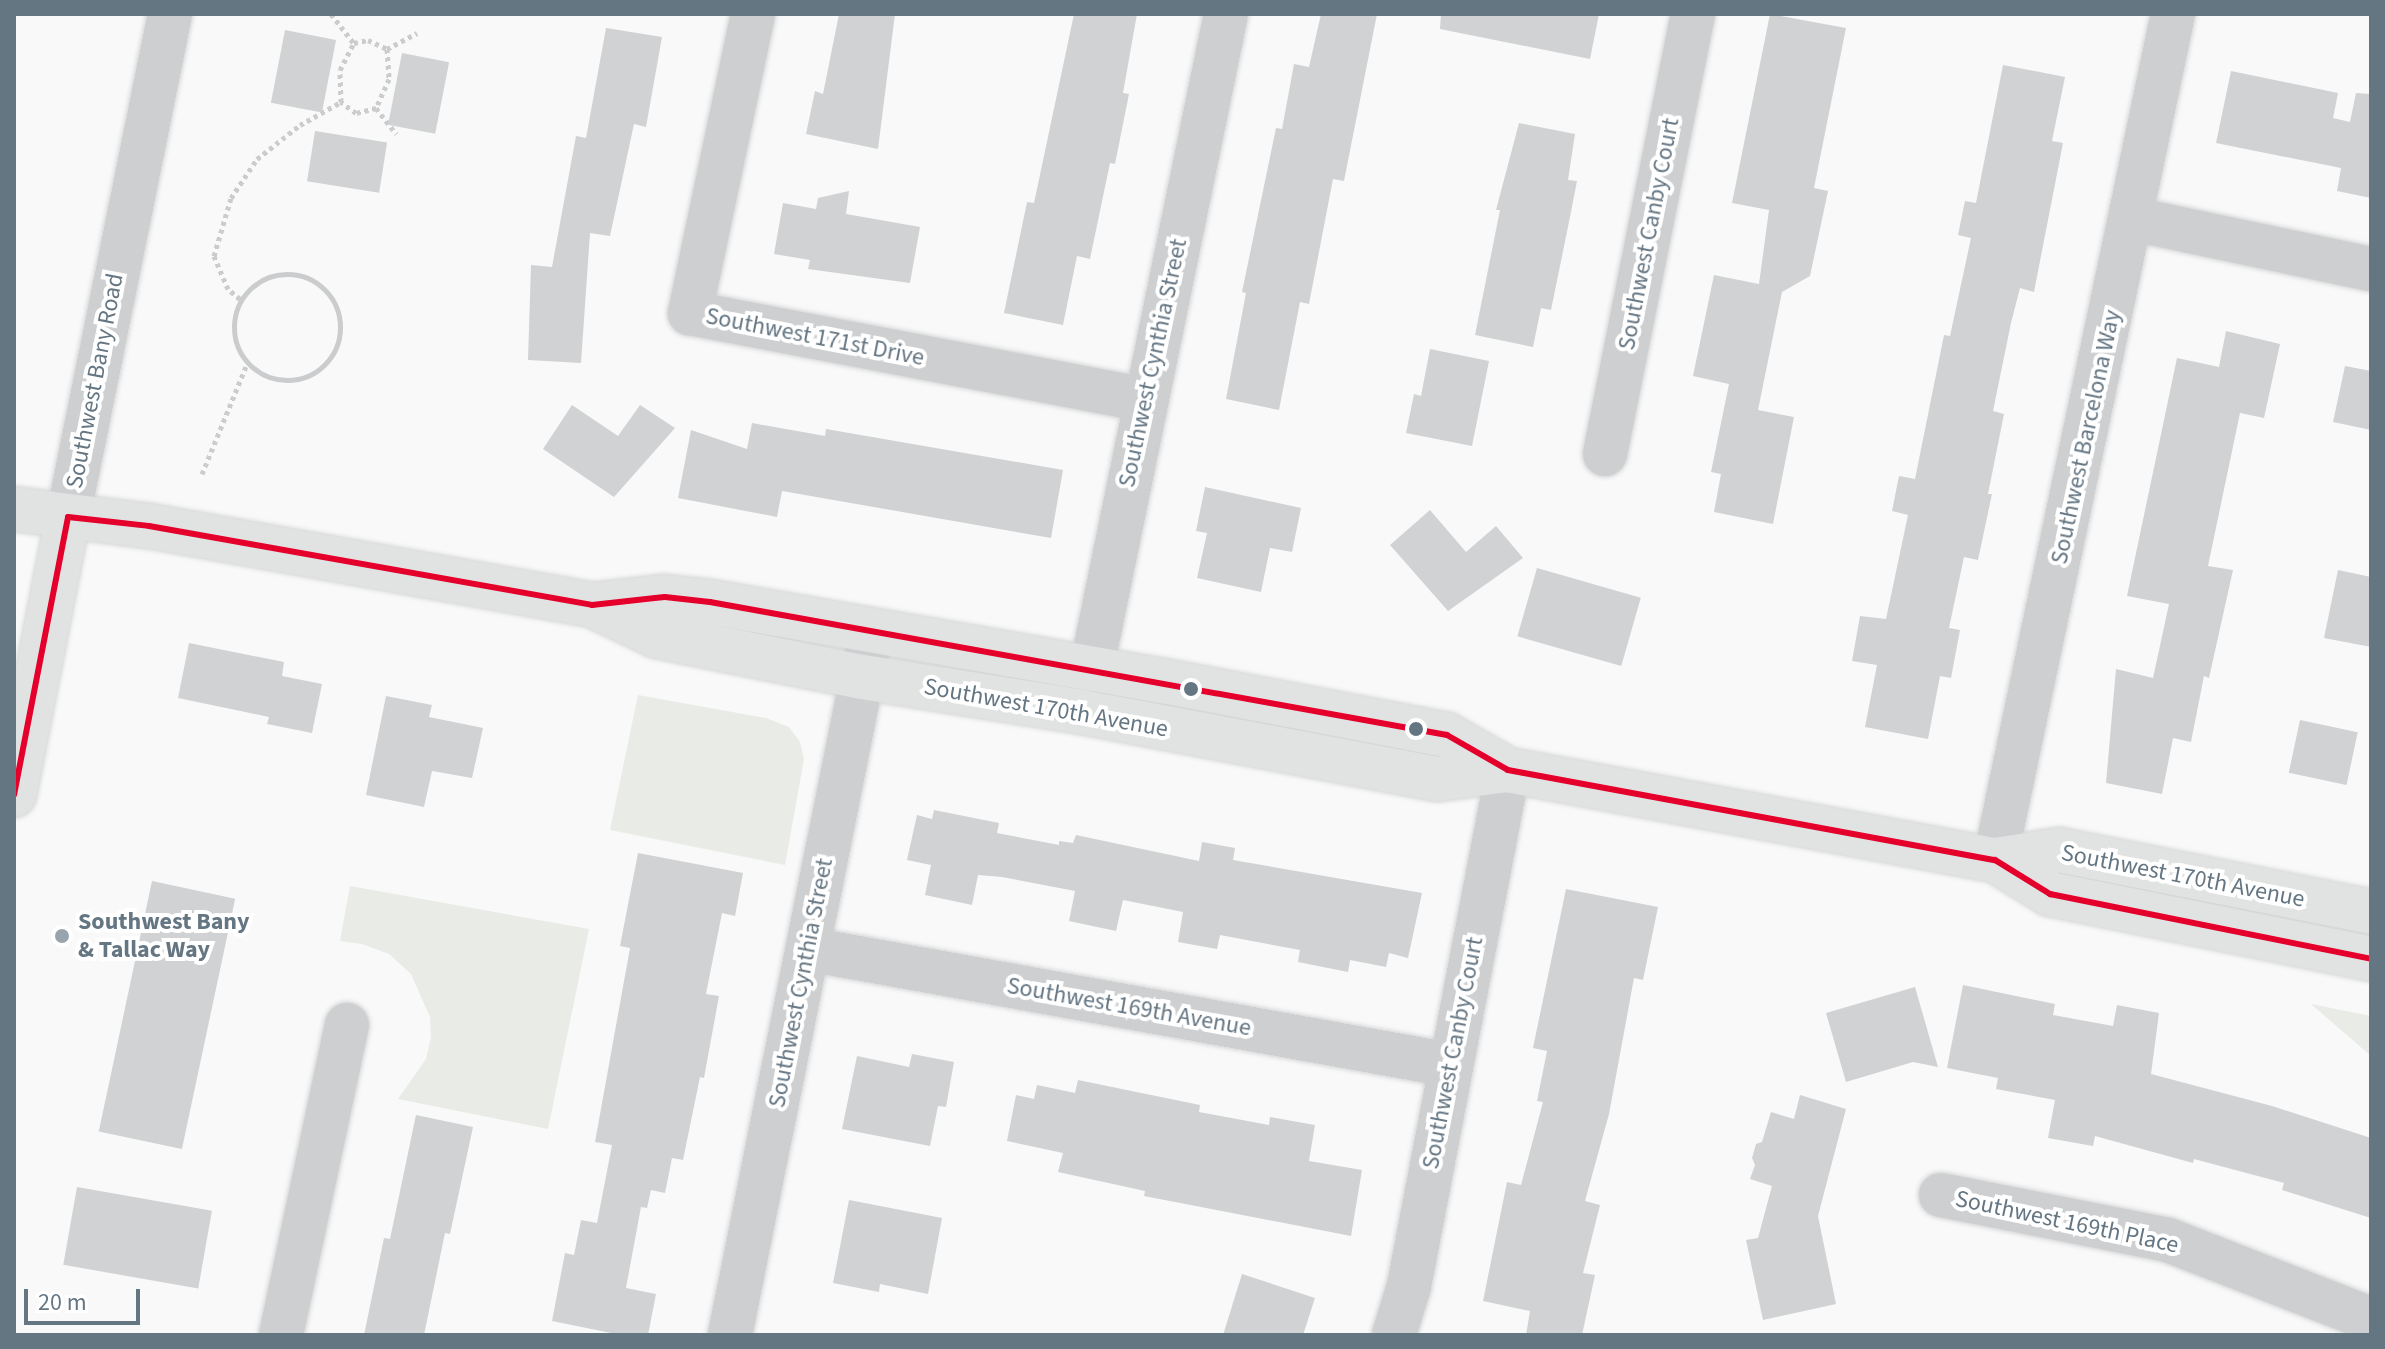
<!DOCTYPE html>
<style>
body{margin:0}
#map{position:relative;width:2385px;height:1349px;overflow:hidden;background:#f9f9f9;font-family:"Source Sans 3",sans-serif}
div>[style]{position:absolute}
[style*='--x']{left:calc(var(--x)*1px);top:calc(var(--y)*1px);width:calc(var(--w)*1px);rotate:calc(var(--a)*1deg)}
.green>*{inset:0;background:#e8ebe6}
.building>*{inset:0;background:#d0d2d3;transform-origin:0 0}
.path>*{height:5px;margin-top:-2.5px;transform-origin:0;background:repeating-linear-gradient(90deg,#cbcccd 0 4px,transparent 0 8px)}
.path>.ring{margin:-2.5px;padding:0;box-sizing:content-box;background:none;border:5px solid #cbcccd;border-radius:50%}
.roads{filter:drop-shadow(0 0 2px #d5d6d7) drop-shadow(0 0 2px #d5d6d7)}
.minor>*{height:44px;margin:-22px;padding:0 22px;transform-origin:22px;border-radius:22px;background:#cecfd0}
.tertiary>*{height:44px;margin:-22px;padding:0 22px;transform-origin:22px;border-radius:22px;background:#cecfd0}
.secondary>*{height:44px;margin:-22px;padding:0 22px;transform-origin:22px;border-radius:22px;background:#e1e2e2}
.bus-1>*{height:6px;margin:-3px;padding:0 3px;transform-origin:3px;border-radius:3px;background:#e4002b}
.dots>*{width:22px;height:22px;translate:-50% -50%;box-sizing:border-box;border:4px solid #fff;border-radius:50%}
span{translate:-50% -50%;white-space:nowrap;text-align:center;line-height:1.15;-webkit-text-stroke:8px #fff;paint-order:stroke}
.street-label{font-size:24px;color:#657683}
.poi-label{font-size:24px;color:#657683;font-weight:700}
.left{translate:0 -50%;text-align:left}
.frame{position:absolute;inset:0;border:16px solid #657683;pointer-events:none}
.scale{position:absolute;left:24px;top:1289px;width:116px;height:36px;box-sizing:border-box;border:4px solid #657683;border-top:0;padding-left:10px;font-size:24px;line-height:28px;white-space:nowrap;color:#657683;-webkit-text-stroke:6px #fff;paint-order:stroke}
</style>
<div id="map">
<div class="green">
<i style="clip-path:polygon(638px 695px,766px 718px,789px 727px,800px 742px,804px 759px,785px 865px,610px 830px)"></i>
<i style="clip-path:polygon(350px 886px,589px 929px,548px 1129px,398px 1099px,426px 1059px,431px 1037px,430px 1017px,411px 974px,389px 954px,362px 944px,340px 941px)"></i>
<i style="clip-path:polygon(2311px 1004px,2371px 1016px,2371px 1056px)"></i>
</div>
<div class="building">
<i style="clip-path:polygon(839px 14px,895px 14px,878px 149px,806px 134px,815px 91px,823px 94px)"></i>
<i style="clip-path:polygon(1074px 14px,1137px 14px,1123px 93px,1129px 94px,1115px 164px,1110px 163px,1090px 259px,1077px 256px,1063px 325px,1004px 313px,1027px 202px,1034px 203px)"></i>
<i style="clip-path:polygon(1321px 14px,1377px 14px,1344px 181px,1333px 179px,1309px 304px,1300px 302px,1279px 410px,1226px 399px,1246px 293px,1242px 292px,1276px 128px,1282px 129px,1294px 64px,1309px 67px)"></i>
<i style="clip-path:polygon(1441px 14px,1599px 14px,1590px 59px,1440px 29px)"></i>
<i style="clip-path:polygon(1770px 14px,1846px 28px,1814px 188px,1828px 191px,1810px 276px,1782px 292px,1758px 410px,1794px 417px,1773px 524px,1714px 512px,1721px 474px,1711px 472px,1729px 384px,1693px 376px,1714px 275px,1759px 284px,1769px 210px,1732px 203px)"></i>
<i style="clip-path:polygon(606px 28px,662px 37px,646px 127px,634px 124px,610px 236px,590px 233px,581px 363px,528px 360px,531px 265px,552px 267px,576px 136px,586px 138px)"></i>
<i style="left:285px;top:30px;width:52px;height:74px;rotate:11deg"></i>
<i style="left:402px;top:53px;width:48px;height:73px;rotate:11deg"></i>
<i style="clip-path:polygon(2003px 65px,2065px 77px,2052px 141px,2063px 143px,2034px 292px,2020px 288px,2011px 323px,1993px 411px,2004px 414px,1988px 494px,1992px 494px,1978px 560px,1964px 557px,1949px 628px,1960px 630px,1951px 678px,1940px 676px,1928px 739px,1865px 727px,1877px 665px,1852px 661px,1860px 616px,1886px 619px,1908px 515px,1892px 511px,1899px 476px,1915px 479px,1944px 335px,1950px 336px,1971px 238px,1958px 235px,1965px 201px,1976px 203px)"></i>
<i style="clip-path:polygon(2231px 71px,2338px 93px,2333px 118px,2350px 122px,2356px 93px,2371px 94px,2371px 198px,2337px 191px,2341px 168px,2216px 143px)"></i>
<i style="clip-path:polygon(1519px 123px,1575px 134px,1568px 180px,1577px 181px,1570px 217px,1551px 310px,1541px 308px,1533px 347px,1475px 335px,1500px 210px,1496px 210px)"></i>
<i style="left:315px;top:131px;width:73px;height:51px;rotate:9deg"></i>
<i style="clip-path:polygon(849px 191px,846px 214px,920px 227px,910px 283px,808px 269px,810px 260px,774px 254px,783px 203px,816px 209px,818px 198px)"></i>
<i style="clip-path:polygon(2226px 331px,2280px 344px,2264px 418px,2240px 413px,2208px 566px,2233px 570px,2209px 678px,2204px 676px,2191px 742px,2173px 738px,2162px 794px,2106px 783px,2116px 669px,2153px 678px,2169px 604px,2127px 596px,2177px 358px,2219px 367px)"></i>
<i style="clip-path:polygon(1430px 349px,1489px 361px,1472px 446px,1406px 433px,1414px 394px,1421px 396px)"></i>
<i style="clip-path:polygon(2345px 366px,2371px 371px,2371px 430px,2333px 422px)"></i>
<i style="clip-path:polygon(572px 405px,618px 436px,640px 405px,675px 428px,614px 497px,543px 449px)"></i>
<i style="clip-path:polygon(752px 423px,825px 436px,826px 429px,1063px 470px,1051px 538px,782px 491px,777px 517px,678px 498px,691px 430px,747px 449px)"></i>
<i style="clip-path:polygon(1205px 487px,1301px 508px,1292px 552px,1270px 548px,1261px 592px,1197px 578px,1207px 533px,1196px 531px)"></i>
<i style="clip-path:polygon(1430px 510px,1466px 552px,1496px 526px,1523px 558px,1448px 611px,1390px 545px)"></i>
<i style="left:1537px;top:568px;width:108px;height:71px;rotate:16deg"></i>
<i style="clip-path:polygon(2338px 570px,2371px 577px,2371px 647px,2324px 638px)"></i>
<i style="clip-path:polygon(189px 643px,284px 662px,282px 676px,322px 684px,312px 733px,267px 724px,269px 717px,178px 698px)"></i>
<i style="clip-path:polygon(386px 696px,432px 705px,429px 717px,483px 728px,472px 778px,432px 771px,424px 807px,366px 795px)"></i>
<i style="left:2300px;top:720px;width:59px;height:54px;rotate:12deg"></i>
<i style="clip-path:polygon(934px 810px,999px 823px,997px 833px,1059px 845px,1059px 841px,1073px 843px,1076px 835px,1199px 861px,1202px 842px,1235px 848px,1233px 860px,1422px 893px,1408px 958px,1389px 953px,1386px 967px,1350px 960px,1348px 972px,1298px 962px,1300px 950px,1220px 935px,1217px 949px,1178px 942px,1183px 912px,1123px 900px,1116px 931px,1069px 921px,1075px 891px,1002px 877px,978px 875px,972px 905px,925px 895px,931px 865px,907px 860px,917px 815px,932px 819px)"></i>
<i style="clip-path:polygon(638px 853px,743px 873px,735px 916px,722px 913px,706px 994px,719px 996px,704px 1078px,700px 1077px,683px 1160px,672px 1158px,665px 1193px,651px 1190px,647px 1208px,641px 1207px,626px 1288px,656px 1294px,648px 1335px,621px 1335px,552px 1321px,565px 1253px,574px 1255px,581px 1220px,597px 1223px,612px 1145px,595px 1142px,630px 948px,620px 946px)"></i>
<i style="left:152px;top:881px;width:85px;height:256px;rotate:12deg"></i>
<i style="clip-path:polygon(1566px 889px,1658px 907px,1643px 980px,1634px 978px,1609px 1114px,1585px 1201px,1600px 1205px,1583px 1273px,1595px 1275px,1582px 1335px,1526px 1335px,1530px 1311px,1483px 1301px,1507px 1182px,1521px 1185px,1543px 1102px,1537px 1101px,1547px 1051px,1533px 1048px)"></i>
<i style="clip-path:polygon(1963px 985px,2055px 1004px,2053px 1015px,2113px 1026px,2117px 1005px,2159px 1013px,2151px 1074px,2272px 1106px,2371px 1138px,2371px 1218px,2282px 1190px,2284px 1183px,2194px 1159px,2193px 1163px,2095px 1136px,2093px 1146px,2048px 1138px,2055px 1100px,1996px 1089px,1998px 1078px,1947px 1068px)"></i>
<i style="clip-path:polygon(1915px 987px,1938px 1067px,1913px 1062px,1846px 1082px,1826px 1013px)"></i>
<i style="clip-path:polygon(912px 1054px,954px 1062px,946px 1107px,938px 1106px,930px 1146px,842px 1129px,857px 1056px,909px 1067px)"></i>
<i style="clip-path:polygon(1078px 1080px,1200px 1105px,1199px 1112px,1269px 1125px,1270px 1117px,1315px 1125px,1309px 1161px,1362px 1170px,1351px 1236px,1144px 1196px,1145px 1191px,1058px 1172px,1063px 1153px,1007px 1141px,1016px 1095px,1034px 1099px,1037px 1085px,1075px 1093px)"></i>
<i style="clip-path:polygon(1800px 1095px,1846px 1109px,1818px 1216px,1836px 1304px,1763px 1320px,1746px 1240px,1758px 1238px,1772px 1186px,1750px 1179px,1755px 1165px,1752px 1158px,1756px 1144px,1762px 1142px,1771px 1112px,1794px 1119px)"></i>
<i style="clip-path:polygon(416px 1115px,473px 1127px,450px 1234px,445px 1233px,424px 1335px,364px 1335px,384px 1238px,390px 1239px)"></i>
<i style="left:77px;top:1187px;width:137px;height:79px;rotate:10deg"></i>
<i style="clip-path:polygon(849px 1200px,942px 1218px,928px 1294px,880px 1284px,879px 1292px,833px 1283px)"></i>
<i style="clip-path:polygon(1242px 1274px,1315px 1298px,1303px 1335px,1223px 1335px)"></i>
</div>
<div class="path">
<i style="--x:331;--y:14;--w:37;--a:52"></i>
<i style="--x:368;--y:40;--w:21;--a:25"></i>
<i style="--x:387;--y:49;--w:30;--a:86"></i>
<i style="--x:389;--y:79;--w:32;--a:114"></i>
<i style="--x:376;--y:108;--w:21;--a:166"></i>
<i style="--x:356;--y:113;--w:19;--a:-144"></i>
<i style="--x:341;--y:102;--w:32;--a:-92"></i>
<i style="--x:340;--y:70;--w:30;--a:-63"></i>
<i style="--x:354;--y:43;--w:14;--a:-12"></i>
<i style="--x:387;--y:49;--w:34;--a:-28"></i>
<i style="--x:376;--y:108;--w:33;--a:52"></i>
<i class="ring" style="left:234px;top:274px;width:101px;height:101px"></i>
<i style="--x:240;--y:299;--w:16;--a:-140"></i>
<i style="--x:228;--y:289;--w:36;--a:-113"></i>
<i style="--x:214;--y:256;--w:60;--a:-73.7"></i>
<i style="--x:231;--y:198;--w:47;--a:-56.3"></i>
<i style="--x:257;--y:159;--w:55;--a:-38.3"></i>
<i style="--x:300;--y:125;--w:47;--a:-29.3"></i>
<i style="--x:202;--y:474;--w:119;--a:-67.8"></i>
</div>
<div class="roads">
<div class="minor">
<i style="--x:753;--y:14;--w:306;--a:101.9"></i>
<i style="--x:690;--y:313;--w:463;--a:10.8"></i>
<i style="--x:2133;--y:219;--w:243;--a:11.9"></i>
<i style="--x:1605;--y:454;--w:449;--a:-78.7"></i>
<i style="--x:1084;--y:705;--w:705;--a:-78.39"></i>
<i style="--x:1995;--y:860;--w:865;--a:-78.12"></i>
<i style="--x:808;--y:949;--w:652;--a:10.24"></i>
<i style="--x:1941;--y:1195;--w:231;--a:11.2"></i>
<i style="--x:2168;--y:1240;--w:218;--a:21.3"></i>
<i style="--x:281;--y:1335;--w:317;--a:-78"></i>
<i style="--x:730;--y:1335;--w:711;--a:-78.64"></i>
<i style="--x:1394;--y:1335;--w:51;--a:-73"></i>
<i style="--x:1409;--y:1286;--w:525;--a:-79.14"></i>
</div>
<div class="tertiary">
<i style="--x:68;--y:517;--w:513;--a:-78.54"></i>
</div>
<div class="secondary">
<i style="--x:14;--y:509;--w:136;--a:7.2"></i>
<i style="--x:149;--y:526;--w:450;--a:10.1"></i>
<i style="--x:592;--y:605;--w:72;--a:25.5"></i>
<i style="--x:657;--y:636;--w:209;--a:11.3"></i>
<i style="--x:862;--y:677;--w:223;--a:9"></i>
<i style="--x:1082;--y:712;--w:362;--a:10.7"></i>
<i style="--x:1438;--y:779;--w:71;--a:-7.3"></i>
<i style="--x:1508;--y:770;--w:495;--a:10.5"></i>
<i style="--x:1995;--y:860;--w:65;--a:-8.9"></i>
<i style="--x:2059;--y:850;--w:318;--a:11.2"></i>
<i style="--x:592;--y:605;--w:73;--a:-6.3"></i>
<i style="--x:665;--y:597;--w:45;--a:6.3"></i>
<i style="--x:710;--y:602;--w:461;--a:9.9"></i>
<i style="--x:1164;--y:681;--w:288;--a:10.8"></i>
<i style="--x:1447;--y:735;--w:70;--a:29.8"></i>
<i style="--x:14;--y:795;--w:283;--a:-79"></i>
<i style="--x:1995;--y:860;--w:65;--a:31.7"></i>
<i style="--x:2050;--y:894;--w:328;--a:11.4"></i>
</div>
</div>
<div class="bus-1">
<i style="--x:68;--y:517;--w:81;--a:6.3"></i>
<i style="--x:149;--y:526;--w:450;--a:10.1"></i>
<i style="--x:592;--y:605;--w:73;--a:-6.3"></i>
<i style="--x:665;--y:597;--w:45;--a:6.3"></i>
<i style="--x:710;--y:602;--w:749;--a:10.23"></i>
<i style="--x:1447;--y:735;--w:70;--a:29.8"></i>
<i style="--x:1508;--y:770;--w:495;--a:10.5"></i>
<i style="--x:1995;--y:860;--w:65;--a:31.7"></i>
<i style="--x:2050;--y:894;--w:328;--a:11.4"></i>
<i style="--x:14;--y:795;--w:283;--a:-79"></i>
</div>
<div class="dots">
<i style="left:1191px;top:689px;background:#657683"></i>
<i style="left:1416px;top:729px;background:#657683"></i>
<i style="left:62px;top:936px;background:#99a4ac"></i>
</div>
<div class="street-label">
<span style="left:1649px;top:234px;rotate:-79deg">Southwest Canby Court</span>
<span style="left:815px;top:337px;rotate:11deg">Southwest 171st Drive</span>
<span style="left:1153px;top:363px;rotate:-78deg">Southwest Cynthia Street</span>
<span style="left:95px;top:381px;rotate:-79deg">Southwest Bany Road</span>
<span style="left:2086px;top:437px;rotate:-78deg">Southwest Barcelona Way</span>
<span style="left:1046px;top:708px;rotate:10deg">Southwest 170th Avenue</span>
<span style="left:2183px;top:876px;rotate:11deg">Southwest 170th Avenue</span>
<span style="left:801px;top:983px;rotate:-79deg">Southwest Cynthia Street</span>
<span style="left:1129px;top:1007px;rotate:10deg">Southwest 169th Avenue</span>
<span style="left:1453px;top:1053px;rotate:-79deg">Southwest Canby Court</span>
<span style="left:2067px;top:1222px;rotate:12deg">Southwest 169th Place</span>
</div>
<div class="poi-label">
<span class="left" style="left:78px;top:936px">Southwest Bany<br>&amp; Tallac Way</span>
</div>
<div class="frame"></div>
<div class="scale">20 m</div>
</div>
